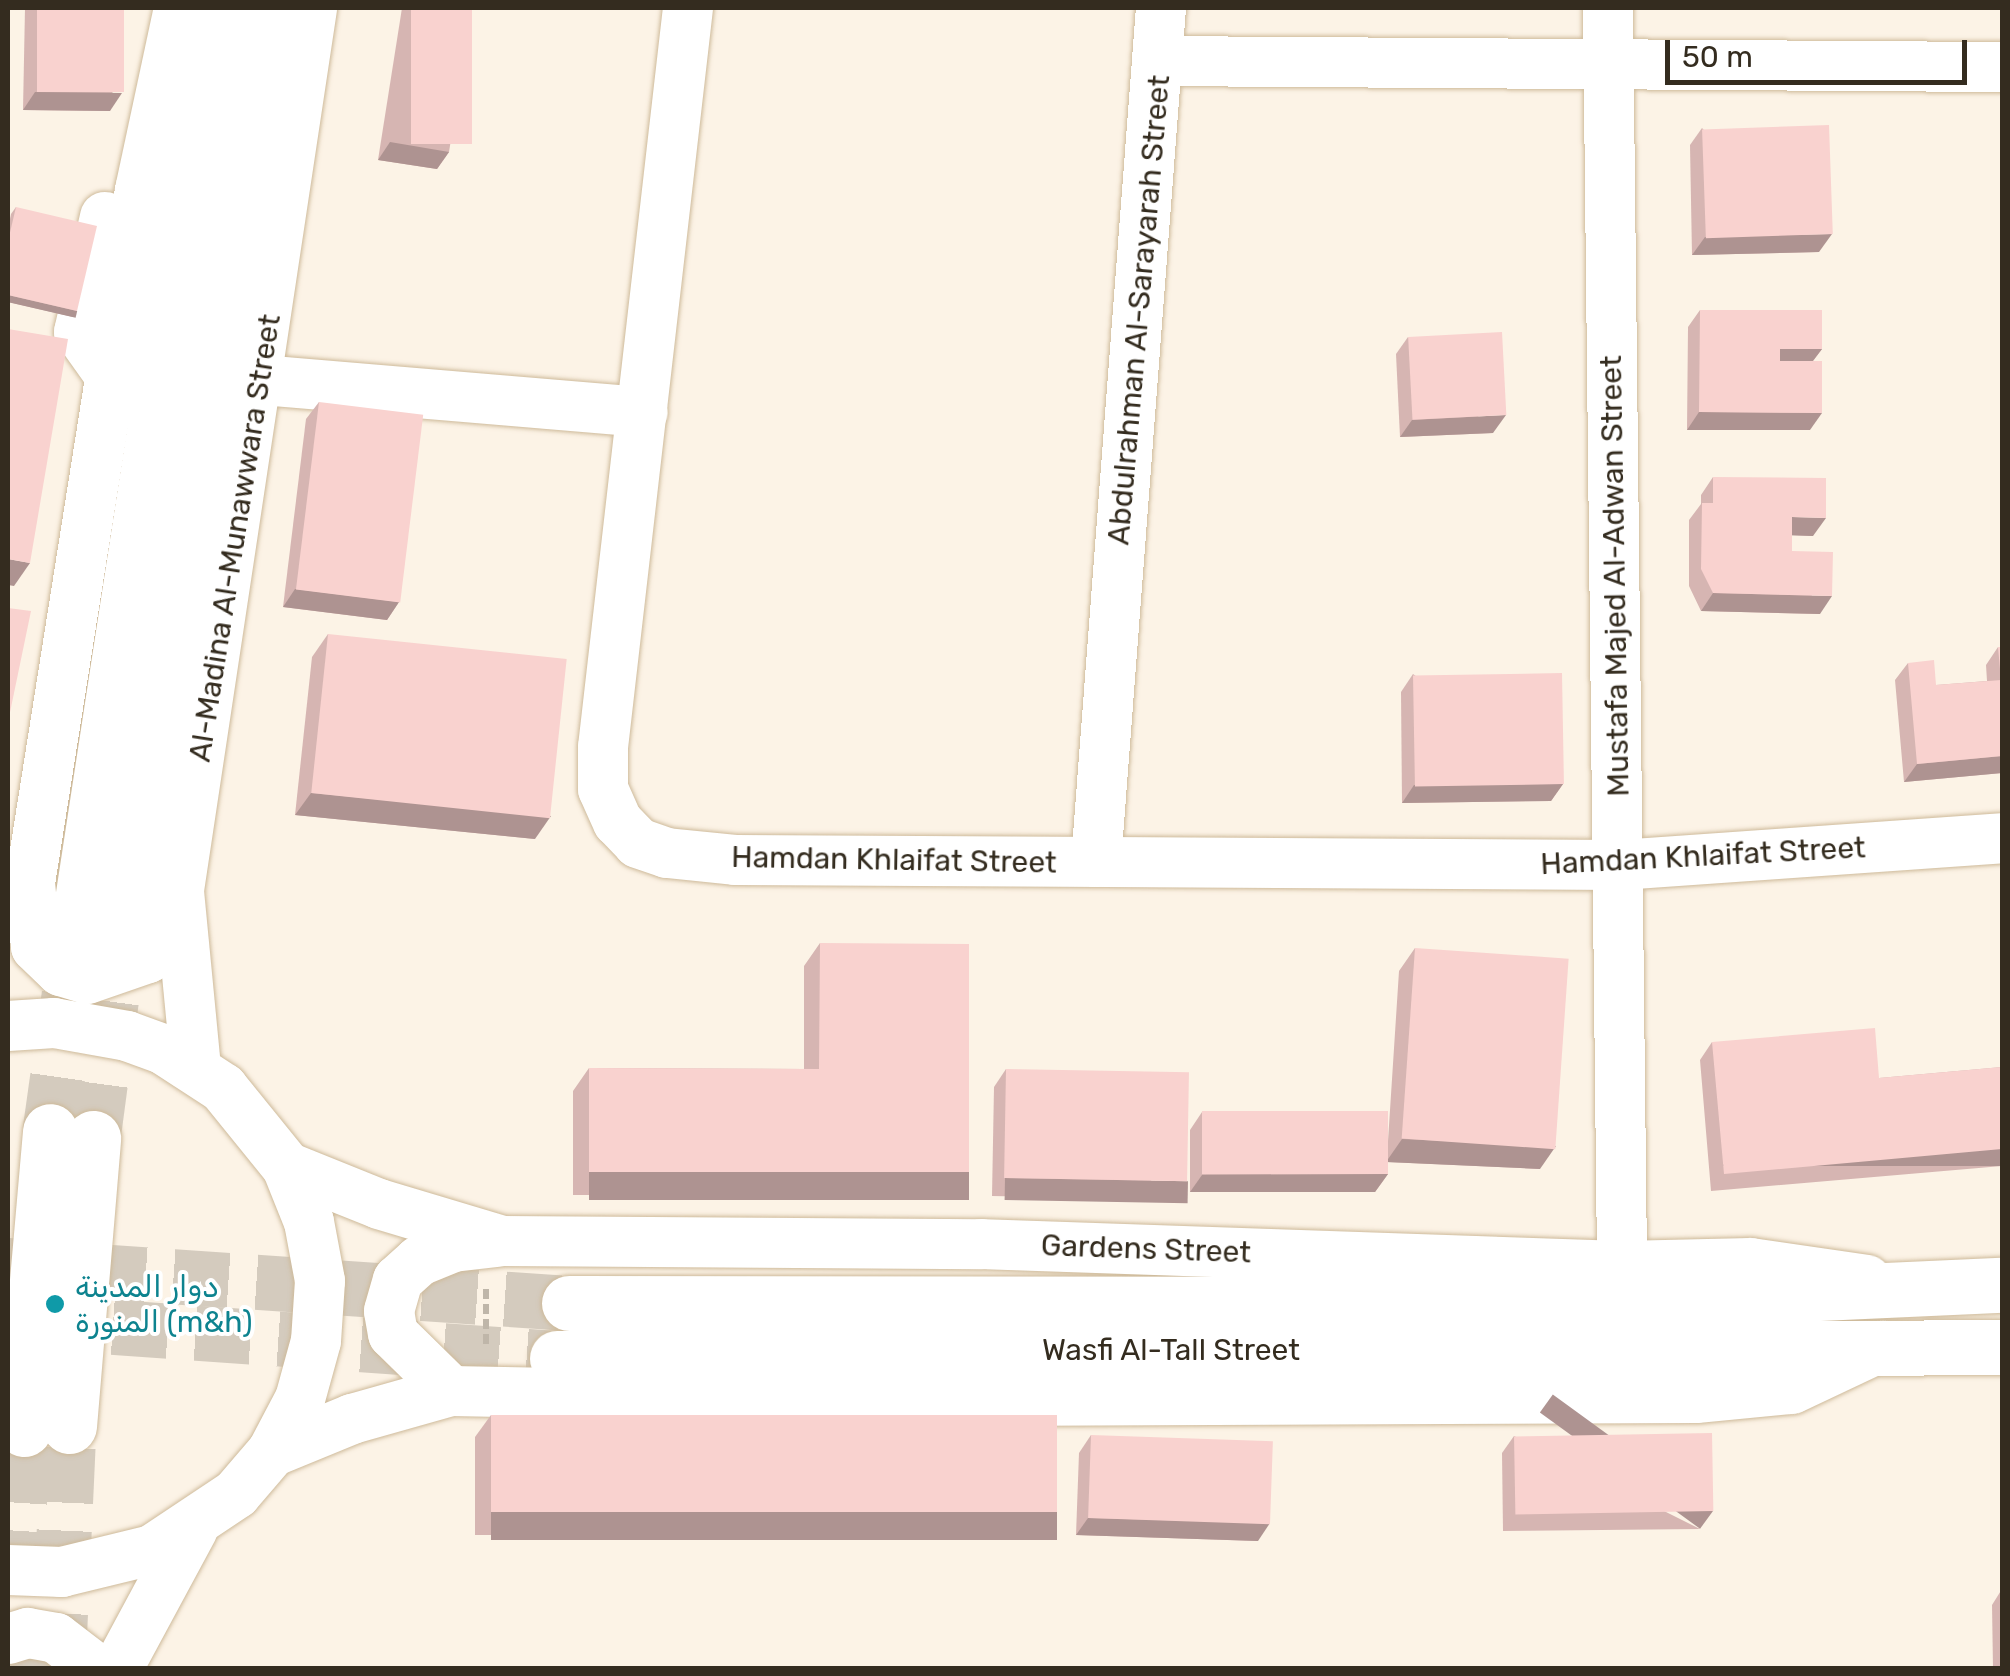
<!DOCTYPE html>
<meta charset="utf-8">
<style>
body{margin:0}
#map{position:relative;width:2010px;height:1676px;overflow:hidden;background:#fcf3e6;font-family:Rubik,Vazirmatn,sans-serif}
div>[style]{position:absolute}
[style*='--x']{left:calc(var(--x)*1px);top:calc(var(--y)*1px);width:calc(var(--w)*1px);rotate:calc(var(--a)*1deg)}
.major-tunnel>*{height:55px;margin-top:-27.5px;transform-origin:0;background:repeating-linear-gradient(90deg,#d4cbbe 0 55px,transparent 0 83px)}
.path>*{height:6px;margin-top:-3px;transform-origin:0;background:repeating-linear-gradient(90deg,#bfb6a9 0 10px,transparent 0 15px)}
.roads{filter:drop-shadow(0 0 2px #ceba9a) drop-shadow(0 0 2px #ceba9a)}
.minor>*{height:50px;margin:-25px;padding:0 25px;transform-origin:25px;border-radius:25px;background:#fff}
.major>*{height:55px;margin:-27.5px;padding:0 27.5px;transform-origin:27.5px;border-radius:27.5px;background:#fff}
.wall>*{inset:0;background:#d6b5b2}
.shaded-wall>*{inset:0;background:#ae9391;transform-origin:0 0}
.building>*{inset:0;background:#f9d2cf;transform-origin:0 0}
.dots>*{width:28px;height:28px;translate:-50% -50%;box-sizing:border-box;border:5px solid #fff;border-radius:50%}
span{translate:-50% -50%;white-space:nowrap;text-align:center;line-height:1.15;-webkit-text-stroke:8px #fff;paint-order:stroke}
.street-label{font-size:30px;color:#342c1f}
.culture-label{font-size:30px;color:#0d838f}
.left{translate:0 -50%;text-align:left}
.frame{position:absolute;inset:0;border:10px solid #342c1f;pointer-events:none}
.scale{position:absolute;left:1665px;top:40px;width:302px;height:45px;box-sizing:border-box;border:5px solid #342c1f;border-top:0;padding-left:12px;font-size:30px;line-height:35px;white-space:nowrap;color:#342c1f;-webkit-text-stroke:8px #fff;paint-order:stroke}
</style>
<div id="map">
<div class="major-tunnel">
<i style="--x:50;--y:1131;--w:158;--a:-82"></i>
<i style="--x:93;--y:1138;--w:197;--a:-82.4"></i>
<i style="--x:8;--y:1265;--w:562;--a:3.88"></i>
<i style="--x:30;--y:1321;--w:528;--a:4.02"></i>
<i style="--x:9;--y:1668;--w:239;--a:-86.4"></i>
<i style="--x:58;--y:1668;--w:242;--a:-87.4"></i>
</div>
<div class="path">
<i style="--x:486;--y:1289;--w:58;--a:90"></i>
</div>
<div class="roads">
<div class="minor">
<i style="--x:688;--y:8;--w:744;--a:96.56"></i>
<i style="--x:603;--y:747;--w:42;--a:90"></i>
<i style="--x:603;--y:789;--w:36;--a:66"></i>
<i style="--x:618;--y:822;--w:29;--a:46"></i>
<i style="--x:638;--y:843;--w:31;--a:19"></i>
<i style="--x:667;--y:853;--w:68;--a:5.9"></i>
<i style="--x:735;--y:860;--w:885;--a:0.32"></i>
<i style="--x:1620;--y:865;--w:383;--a:-4"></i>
<i style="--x:1608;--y:8;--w:1258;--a:89.36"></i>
<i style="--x:1157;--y:61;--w:845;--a:0.41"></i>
<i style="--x:105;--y:217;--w:118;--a:102.7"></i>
<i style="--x:79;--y:332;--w:55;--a:54.6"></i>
<i style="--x:261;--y:380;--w:383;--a:4.8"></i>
<i style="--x:1096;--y:862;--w:856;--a:-85.65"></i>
<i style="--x:30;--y:883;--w:64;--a:84.6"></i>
<i style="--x:36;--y:947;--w:35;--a:44"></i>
<i style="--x:61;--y:971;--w:27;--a:17"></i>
<i style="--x:87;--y:979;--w:65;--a:-19"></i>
<i style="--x:148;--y:958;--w:72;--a:-65.2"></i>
<i style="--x:8;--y:918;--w:41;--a:-57.8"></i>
<i style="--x:30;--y:883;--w:702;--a:-80.98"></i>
<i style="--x:140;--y:190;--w:186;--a:-77.9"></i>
<i style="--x:8;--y:1026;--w:46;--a:-3.7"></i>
<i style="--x:54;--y:1023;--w:74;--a:10.1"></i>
<i style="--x:127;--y:1036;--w:38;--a:20"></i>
<i style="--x:163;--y:1049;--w:72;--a:33"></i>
<i style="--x:223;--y:1088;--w:102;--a:51"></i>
<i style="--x:287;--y:1167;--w:59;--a:68.2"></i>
<i style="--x:309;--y:1222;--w:60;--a:79.4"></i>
<i style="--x:320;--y:1281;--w:60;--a:93.8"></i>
<i style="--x:316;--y:1341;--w:60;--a:105.4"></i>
<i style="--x:300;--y:1399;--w:60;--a:117.8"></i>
<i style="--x:272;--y:1452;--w:55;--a:130.6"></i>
<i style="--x:236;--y:1494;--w:101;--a:146.3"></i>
<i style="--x:152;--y:1550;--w:93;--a:166.3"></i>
<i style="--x:62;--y:1572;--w:54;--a:-177.9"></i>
<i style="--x:196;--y:1068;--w:179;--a:-95.5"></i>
<i style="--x:179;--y:890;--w:892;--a:-81.42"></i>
<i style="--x:287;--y:1167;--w:99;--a:21.9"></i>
<i style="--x:379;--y:1204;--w:128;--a:16.7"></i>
<i style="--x:502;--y:1241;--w:479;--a:0.4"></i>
<i style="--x:981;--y:1244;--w:641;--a:1.97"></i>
<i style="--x:1622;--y:1266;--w:129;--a:-1.3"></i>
<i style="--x:1751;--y:1263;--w:117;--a:8.3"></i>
<i style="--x:451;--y:1391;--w:81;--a:-135.5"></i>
<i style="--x:393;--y:1334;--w:23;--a:-100"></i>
<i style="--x:389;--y:1311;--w:32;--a:-74"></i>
<i style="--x:398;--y:1280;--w:28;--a:-42"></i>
<i style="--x:419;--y:1261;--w:37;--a:-22"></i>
<i style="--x:453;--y:1247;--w:44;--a:-6.5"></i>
<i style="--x:272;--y:1452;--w:87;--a:-22.4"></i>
<i style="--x:352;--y:1419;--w:103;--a:-15.8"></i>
<i style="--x:451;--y:1391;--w:529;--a:1.08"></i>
<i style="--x:980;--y:1401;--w:716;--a:-0.24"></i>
<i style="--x:1696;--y:1398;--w:96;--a:-5.4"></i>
<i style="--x:1792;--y:1389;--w:101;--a:-25.3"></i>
<i style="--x:8;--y:1639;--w:21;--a:-17"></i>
<i style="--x:28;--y:1633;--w:28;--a:10"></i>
<i style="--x:56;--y:1638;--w:49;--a:37.6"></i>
<i style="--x:118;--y:1668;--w:158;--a:-61.7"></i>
</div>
<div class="major">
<i style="--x:77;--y:933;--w:740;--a:-81.29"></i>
<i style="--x:189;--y:202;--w:195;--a:-84.1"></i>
<i style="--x:119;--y:943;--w:946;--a:-81.36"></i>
<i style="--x:569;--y:1303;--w:1007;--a:0.06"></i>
<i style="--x:1576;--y:1304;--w:426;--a:-2.6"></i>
<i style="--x:557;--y:1358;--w:1445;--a:-0.44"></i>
<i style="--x:69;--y:1426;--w:289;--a:-85.2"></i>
<i style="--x:24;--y:1429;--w:299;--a:-85"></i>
</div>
</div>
<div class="wall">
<i style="clip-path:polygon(25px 8px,124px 8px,110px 111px,23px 110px)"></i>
<i style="clip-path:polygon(402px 8px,472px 8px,449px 152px,437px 169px,378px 160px)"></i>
<i style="clip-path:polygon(1702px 128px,1819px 252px,1692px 255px,1690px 145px)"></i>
<i style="clip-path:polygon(16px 207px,77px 311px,73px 317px,8px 302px,8px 229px,11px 214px)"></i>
<i style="clip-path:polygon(1700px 310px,1822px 349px,1813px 361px,1810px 430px,1687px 430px,1688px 327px)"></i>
<i style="clip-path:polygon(1408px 337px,1493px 433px,1400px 437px,1396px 354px)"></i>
<i style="clip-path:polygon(319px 402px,399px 602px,387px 620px,283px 607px,306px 419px)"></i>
<i style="clip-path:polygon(1713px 477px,1813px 536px,1792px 535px,1792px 551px,1820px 614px,1701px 611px,1689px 586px,1689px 520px,1701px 504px,1701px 495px)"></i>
<i style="clip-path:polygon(328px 634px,535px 839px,295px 815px,312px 657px)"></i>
<i style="clip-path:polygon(1998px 647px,2002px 647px,2002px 773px,1904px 782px,1895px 680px,1908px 663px,1936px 685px,1987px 681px,1986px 665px)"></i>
<i style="clip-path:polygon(1413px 674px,1563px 784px,1551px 801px,1402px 803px,1401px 692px)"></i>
<i style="clip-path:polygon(820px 943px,969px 1172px,953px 1195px,573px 1195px,573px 1091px,589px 1068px,804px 1069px,804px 966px)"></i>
<i style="clip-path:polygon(1415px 948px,1540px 1169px,1388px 1162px,1388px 1174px,1375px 1192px,1190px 1192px,1190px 1130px,1202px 1112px,1388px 1141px,1399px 971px)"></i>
<i style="clip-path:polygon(1712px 1042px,1879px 1078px,2002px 1067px,2002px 1166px,1711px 1191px,1700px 1060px)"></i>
<i style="clip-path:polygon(1006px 1069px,1175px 1199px,992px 1196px,994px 1087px)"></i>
<i style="clip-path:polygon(491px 1415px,1041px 1535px,475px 1535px,475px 1437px)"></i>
<i style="clip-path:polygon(1091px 1435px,1258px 1541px,1076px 1535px,1079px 1453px)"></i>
<i style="clip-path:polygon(1514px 1436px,1700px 1529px,1503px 1531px,1502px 1453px)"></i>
<i style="clip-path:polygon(2002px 1589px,2002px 1668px,1993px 1668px,1992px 1605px)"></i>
</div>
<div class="shaded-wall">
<i style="clip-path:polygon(35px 92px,122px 93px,110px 111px,23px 110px)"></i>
<i style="clip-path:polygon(390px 142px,449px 152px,437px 169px,378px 160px)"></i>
<i style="clip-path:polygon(1832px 234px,1819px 252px,1692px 255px,1705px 237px)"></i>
<i style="left:8px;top:295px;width:71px;height:7px;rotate:13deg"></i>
<i style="clip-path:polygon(1780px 349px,1822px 349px,1809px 366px,1768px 366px)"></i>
<i style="clip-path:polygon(1699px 412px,1822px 413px,1810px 430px,1687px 430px)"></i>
<i style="clip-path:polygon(1506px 415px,1493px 433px,1400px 437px,1412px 420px)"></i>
<i style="clip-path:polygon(1792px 517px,1826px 518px,1813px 536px,1780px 535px)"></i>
<i style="clip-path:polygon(8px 559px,30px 563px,14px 586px,8px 585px)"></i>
<i style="clip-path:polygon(295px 589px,399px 602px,387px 620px,283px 607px)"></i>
<i style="clip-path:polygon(1713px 593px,1832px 596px,1820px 614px,1701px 611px)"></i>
<i style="clip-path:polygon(2002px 756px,2002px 773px,1904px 782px,1917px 764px)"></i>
<i style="clip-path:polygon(1563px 784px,1551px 801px,1402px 803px,1414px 785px)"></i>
<i style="clip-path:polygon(311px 793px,551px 816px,535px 839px,295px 815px)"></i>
<i style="clip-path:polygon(1402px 1139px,1556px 1146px,1540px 1169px,1386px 1162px)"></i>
<i style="left:2002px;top:1149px;width:17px;height:279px;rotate:90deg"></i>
<i style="left:589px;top:1172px;width:380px;height:28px"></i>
<i style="clip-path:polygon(1388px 1174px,1375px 1192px,1190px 1192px,1202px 1175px)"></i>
<i style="left:1005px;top:1178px;width:183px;height:22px;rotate:1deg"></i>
<i style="left:1713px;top:1511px;width:22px;height:198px;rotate:126deg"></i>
<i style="left:491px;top:1512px;width:566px;height:28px"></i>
<i style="clip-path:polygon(1088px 1518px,1270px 1523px,1258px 1541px,1076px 1535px)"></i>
</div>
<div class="building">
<i style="left:37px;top:8px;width:87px;height:84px"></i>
<i style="left:411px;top:8px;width:61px;height:136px"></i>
<i style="left:1829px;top:125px;width:109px;height:127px;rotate:88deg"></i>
<i style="clip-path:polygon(16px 207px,97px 226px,77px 311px,8px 295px,8px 241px)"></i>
<i style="clip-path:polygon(1700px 310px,1822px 310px,1822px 349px,1780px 349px,1780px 361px,1822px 361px,1822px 413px,1699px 412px)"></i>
<i style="clip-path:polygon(8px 329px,68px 339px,30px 563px,8px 559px)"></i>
<i style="left:1502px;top:332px;width:83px;height:94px;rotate:87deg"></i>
<i style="left:319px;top:402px;width:105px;height:189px;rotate:7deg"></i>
<i style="clip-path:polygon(1713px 477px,1826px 478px,1826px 518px,1792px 517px,1792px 551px,1833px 552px,1832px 596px,1713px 593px,1701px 569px,1702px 503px,1713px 503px)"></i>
<i style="clip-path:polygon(8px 608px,31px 611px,8px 722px)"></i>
<i style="left:328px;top:634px;width:240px;height:160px;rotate:6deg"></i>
<i style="clip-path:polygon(1998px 647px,2002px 647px,2002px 756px,1917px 764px,1908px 663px,1934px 660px,1936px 685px,2001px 680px)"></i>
<i style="left:1562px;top:673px;width:111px;height:149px;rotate:89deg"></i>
<i style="clip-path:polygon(820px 943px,969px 944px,969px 1172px,589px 1172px,589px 1068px,819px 1069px)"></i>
<i style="left:1415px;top:948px;width:154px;height:191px;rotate:4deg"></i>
<i style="clip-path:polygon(1875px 1028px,1879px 1078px,2002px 1067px,2002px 1149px,1724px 1174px,1712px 1042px)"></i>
<i style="left:1006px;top:1069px;width:183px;height:109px;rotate:1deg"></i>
<i style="left:1388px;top:1111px;width:63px;height:186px;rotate:90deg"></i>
<i style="left:491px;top:1415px;width:566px;height:97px"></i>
<i style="left:1712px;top:1433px;width:78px;height:198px;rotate:89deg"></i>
<i style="left:1091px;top:1435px;width:182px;height:83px;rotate:2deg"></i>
</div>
<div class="dots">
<i style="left:55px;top:1304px;background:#0f9aa8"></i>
</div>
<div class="street-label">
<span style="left:1139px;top:310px;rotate:-85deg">Abdulrahman Al-Sarayarah Street</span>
<span style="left:235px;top:538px;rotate:-81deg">Al-Madina Al-Munawwara Street</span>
<span style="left:1615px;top:576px;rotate:-91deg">Mustafa Majed Al-Adwan Street</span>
<span style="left:1703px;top:856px;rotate:-3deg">Hamdan Khlaifat Street</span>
<span style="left:894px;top:860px;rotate:1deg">Hamdan Khlaifat Street</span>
<span style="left:1146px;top:1249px;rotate:2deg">Gardens Street</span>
<span style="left:1171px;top:1350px">Wasfi Al-Tall Street</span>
</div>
<div class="culture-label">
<span class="left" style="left:75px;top:1304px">دوار المدينة<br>المنورة (m&amp;h)</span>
</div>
<div class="frame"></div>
<div class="scale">50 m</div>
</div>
